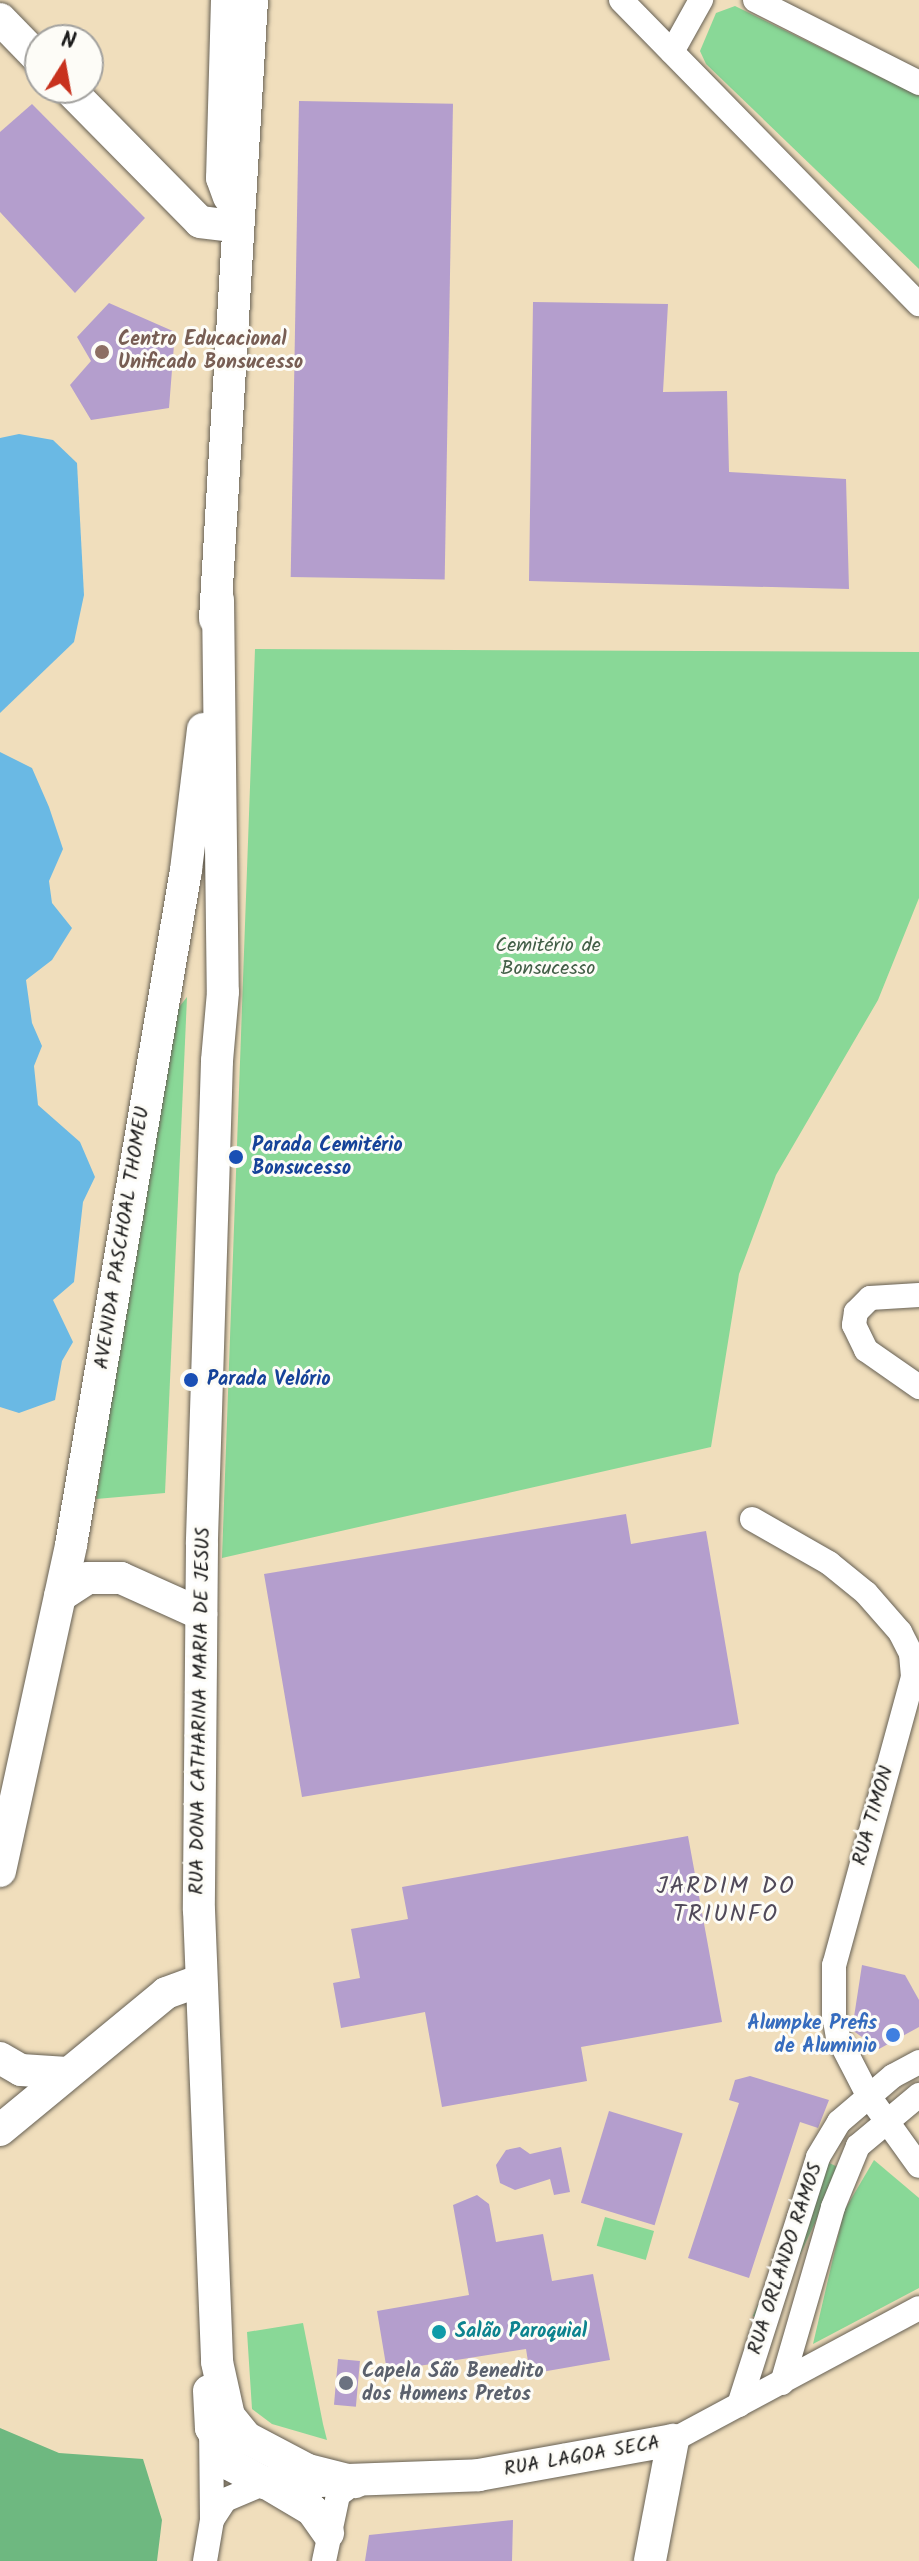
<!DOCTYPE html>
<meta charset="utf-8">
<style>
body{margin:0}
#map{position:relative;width:919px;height:2561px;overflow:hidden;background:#f0debc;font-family:Kalam,sans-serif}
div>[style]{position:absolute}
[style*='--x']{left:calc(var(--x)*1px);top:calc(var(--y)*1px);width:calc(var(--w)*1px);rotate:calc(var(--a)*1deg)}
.green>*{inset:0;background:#89d897;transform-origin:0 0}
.forest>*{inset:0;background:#6eb880}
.water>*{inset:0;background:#6ab9e4}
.building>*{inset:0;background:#b49ecd;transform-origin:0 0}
.roads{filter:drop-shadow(0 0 2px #666054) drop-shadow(0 0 2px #666054)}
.minor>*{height:24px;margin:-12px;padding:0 12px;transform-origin:12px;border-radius:12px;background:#fff}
.major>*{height:32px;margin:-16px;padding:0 16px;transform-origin:16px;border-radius:16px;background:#fff}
.dots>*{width:22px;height:22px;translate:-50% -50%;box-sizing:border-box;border:4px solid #fdfcf7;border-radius:50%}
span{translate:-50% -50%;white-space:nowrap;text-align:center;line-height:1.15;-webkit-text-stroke:6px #fdfcf7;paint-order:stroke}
.education-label{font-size:20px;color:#785e54;font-weight:700}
.left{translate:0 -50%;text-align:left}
.park-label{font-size:20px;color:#425e47}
.transit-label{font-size:20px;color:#164399;font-weight:700}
.street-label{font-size:20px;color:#1c1c1c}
.shop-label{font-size:20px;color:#366cbe;font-weight:700}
.right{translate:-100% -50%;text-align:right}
.culture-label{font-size:20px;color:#0d838f;font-weight:700}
.worship-label{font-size:20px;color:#5b616d;font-weight:700}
.quarter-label{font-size:24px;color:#514a5a;letter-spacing:2px}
.north{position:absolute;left:24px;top:24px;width:80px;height:80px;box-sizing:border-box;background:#fdfcf7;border:2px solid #a3a29f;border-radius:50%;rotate:11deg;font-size:22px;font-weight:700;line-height:32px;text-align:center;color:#1c1c1c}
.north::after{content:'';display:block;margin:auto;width:28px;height:36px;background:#c8321e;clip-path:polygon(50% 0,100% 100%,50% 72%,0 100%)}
</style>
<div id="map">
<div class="green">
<i style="clip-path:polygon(735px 6px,919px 96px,919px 269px,706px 64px,700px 51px,716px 13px)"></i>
<i style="clip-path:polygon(255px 649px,919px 652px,919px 898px,878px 1000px,776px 1175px,739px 1274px,711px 1447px,222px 1558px)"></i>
<i style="clip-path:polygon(187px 997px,165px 1493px,96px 1499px,169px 1020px)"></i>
<i style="clip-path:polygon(874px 2160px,919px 2198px,919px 2288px,813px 2344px,844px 2211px)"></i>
<i style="left:825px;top:2161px;width:17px;height:171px;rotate:25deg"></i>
<i style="left:605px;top:2217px;width:51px;height:30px;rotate:16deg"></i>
<i style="clip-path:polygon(303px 2323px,323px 2424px,327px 2440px,272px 2424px,252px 2409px,247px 2332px)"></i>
</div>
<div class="forest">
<i style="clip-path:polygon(0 2428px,59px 2453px,143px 2459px,162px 2520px,157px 2561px,0 2561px)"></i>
</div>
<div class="water">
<i style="clip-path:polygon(19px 434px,53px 440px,77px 463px,84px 595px,74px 642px,0 713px,0 438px)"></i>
<i style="clip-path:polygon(0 752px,32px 768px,49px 807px,63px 849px,49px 881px,52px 903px,72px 928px,52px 960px,26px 980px,32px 1023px,42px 1046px,34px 1066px,38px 1105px,80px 1142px,95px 1177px,83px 1202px,74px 1282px,53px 1300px,73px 1342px,62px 1361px,55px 1400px,19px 1413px,0 1407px)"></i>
</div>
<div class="building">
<i style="left:299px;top:101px;width:154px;height:476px;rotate:1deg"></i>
<i style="clip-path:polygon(32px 104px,145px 218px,75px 293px,0 212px,0 132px)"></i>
<i style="clip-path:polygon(533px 302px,668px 304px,663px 392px,727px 391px,729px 472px,846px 479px,849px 589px,529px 581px)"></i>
<i style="clip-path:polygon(109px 303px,175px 332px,169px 408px,91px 420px,70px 385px,91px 361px,77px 337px)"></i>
<i style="clip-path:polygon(626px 1514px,631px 1544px,706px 1531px,739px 1724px,302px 1797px,264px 1574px)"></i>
<i style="clip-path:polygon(688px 1836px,722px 2022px,581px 2047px,587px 2081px,442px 2107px,425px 2012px,341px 2028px,333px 1983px,360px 1978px,351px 1929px,408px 1919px,402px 1887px)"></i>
<i style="clip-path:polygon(862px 1965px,905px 1975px,919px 2000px,919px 2027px,879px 2049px,852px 2030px)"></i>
<i style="clip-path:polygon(750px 2076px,829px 2100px,818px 2128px,800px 2122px,749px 2278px,688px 2258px,739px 2103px,729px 2100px,735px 2080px)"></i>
<i style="left:609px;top:2111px;width:77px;height:96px;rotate:17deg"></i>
<i style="clip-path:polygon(520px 2147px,530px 2154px,561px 2147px,570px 2192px,554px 2195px,550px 2179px,515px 2190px,500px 2183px,496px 2165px,506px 2150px)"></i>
<i style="clip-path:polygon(477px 2195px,489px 2204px,496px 2242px,543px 2234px,552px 2281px,593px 2274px,610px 2360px,530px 2374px,526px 2349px,387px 2371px,377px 2311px,469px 2295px,453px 2205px)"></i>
<i style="left:338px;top:2359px;width:22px;height:46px;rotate:5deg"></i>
<i style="clip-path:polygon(513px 2520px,512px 2561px,365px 2561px,369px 2535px)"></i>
</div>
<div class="roads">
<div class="minor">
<i style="--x:621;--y:0;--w:426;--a:45.6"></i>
<i style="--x:755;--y:0;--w:184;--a:26.8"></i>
<i style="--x:672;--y:52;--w:60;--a:-60.9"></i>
<i style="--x:919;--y:1295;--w:49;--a:176.5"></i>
<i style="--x:870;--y:1298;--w:20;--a:135"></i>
<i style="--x:856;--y:1312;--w:13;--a:99"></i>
<i style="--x:854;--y:1325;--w:28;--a:64"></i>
<i style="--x:866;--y:1350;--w:65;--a:34.9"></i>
<i style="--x:752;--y:1519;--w:89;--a:29.7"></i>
<i style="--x:829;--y:1563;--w:48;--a:39"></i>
<i style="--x:866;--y:1593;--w:52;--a:48.9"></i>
<i style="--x:900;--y:1632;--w:25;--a:63"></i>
<i style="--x:911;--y:1654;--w:23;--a:85"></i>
<i style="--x:913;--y:1677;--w:299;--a:105.3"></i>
<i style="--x:834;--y:1965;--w:50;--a:90"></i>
<i style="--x:834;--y:2015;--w:22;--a:80"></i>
<i style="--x:838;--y:2037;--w:65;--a:62.7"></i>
<i style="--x:868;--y:2095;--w:87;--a:54.3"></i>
<i style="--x:782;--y:2383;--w:183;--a:-73.8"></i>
<i style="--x:833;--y:2207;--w:66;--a:-67.7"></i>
<i style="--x:858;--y:2146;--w:80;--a:-39.9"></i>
<i style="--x:739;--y:2405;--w:260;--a:-72.3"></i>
<i style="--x:818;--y:2157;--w:41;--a:-59"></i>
<i style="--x:839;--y:2122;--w:71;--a:-40.4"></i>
<i style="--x:893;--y:2076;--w:30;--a:-28"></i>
<i style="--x:673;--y:2440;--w:279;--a:-28.2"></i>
<i style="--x:212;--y:2520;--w:24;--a:-57"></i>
<i style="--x:225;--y:2500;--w:43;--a:-23"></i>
<i style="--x:205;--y:2561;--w:42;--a:-80.3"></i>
<i style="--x:212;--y:2520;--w:90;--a:-90.6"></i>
<i style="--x:324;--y:2561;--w:67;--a:-78"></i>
<i style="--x:338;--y:2495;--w:21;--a:-37"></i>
</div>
<div class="major">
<i style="--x:227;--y:0;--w:178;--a:91.6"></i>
<i style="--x:222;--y:178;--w:20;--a:70"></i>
<i style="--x:0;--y:19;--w:57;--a:45.7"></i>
<i style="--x:68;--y:88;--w:188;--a:45.4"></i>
<i style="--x:200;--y:222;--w:38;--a:7"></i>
<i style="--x:218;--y:600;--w:392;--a:89.3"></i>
<i style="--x:223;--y:992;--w:69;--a:95"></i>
<i style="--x:217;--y:1061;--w:483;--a:91.8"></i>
<i style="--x:202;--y:1544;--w:366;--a:90.5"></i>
<i style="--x:199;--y:1910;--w:452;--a:87.7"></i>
<i style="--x:217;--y:2362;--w:55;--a:77.5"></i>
<i style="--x:229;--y:2416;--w:28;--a:51"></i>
<i style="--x:247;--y:2438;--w:69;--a:27.7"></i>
<i style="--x:308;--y:2470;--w:49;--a:14.3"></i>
<i style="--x:215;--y:619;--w:620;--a:-86.58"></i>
<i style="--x:60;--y:1596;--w:33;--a:-33"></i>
<i style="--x:88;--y:1578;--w:33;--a:0"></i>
<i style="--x:121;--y:1578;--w:88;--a:24.2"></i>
<i style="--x:0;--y:1871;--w:334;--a:-77.7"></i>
<i style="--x:71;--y:1545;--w:685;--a:-80.33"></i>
<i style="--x:186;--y:870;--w:142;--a:-83.1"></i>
<i style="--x:0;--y:2058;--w:24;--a:30"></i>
<i style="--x:21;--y:2070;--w:46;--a:3.7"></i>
<i style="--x:0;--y:2130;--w:215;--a:-39.5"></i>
<i style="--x:166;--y:1993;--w:37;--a:-20"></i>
<i style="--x:209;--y:2391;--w:37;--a:87"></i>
<i style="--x:211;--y:2428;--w:42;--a:61.6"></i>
<i style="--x:231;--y:2465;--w:38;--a:28"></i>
<i style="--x:265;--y:2483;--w:214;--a:-2.1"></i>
<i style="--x:479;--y:2475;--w:197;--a:-10.2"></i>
<i style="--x:673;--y:2440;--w:123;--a:100.8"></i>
<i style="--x:268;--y:2484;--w:51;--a:30.6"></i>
<i style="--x:312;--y:2510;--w:28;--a:55"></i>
</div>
</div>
<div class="dots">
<i style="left:102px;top:352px;background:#8d6e63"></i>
<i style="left:236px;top:1157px;background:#1a4fb4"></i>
<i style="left:191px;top:1380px;background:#1a4fb4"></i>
<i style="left:893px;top:2035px;background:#3f7fe0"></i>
<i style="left:439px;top:2332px;background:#0f9aa8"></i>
<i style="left:346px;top:2383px;background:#6b7280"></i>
</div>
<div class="education-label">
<span class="left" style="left:118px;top:352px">Centro Educacional<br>Unificado Bonsucesso</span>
</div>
<div class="park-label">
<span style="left:548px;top:958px">Cemitério de<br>Bonsucesso</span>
</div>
<div class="transit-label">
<span class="left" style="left:252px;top:1158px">Parada Cemitério<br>Bonsucesso</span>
<span class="left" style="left:207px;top:1380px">Parada Velório</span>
</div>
<div class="street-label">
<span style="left:123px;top:1238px;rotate:-81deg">AVENIDA PASCHOAL THOMEU</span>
<span style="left:201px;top:1711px;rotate:-89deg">RUA DONA CATHARINA MARIA DE JESUS</span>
<span style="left:874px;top:1816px;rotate:-74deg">RUA TIMON</span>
<span style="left:786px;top:2259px;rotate:-72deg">RUA ORLANDO RAMOS</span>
<span style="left:582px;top:2457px;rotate:-10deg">RUA LAGOA SECA</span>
</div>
<div class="shop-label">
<span class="right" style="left:877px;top:2036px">Alumpke Prefis<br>de Aluminio</span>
</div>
<div class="culture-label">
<span class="left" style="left:455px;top:2332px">Salão Paroquial</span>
</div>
<div class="worship-label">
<span class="left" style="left:362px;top:2384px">Capela São Benedito<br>dos Homens Pretos</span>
</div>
<div class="quarter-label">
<span style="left:726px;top:1901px">JARDIM DO<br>TRIUNFO</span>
</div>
<div class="north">N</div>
</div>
